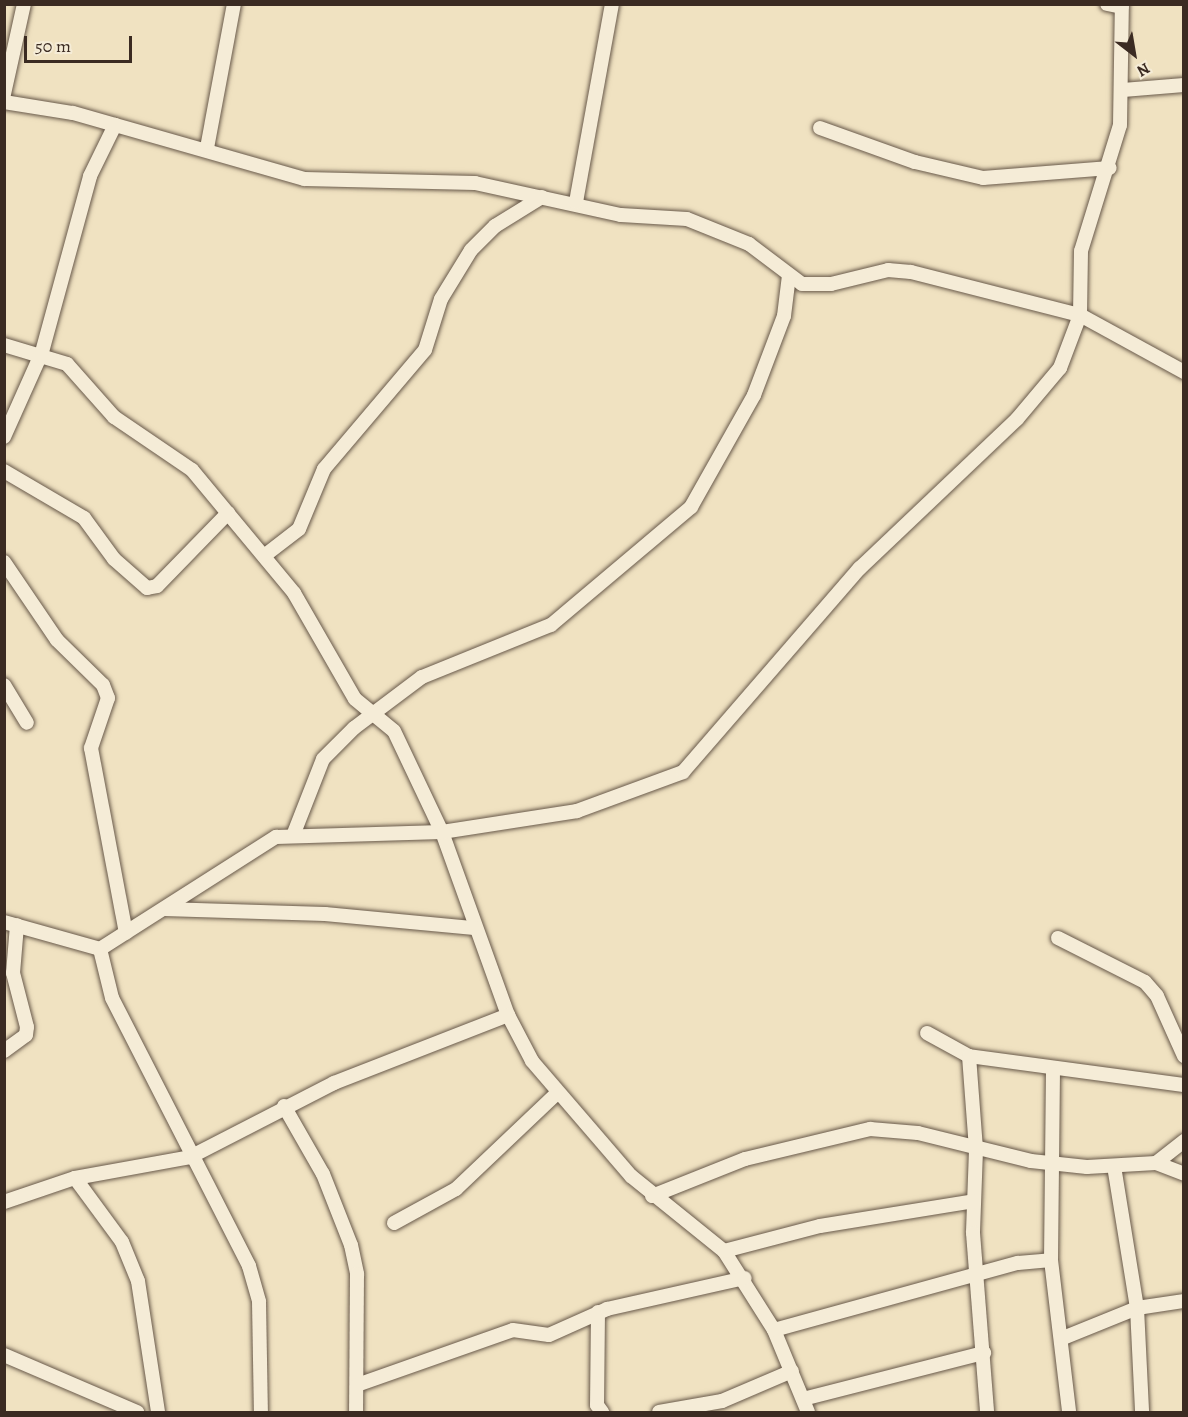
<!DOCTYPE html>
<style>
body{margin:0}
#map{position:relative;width:1188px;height:1417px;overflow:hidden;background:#f0e2c1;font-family:Alegreya,serif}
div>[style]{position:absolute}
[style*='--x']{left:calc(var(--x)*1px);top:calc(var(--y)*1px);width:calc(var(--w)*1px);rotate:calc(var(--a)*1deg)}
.roads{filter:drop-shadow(0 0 2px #68594a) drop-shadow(0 0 2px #68594a)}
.minor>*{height:14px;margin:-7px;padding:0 7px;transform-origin:7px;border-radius:7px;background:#f5ecd7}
span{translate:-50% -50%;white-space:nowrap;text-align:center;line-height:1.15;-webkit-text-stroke:4.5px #f5ecd7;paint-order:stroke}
.frame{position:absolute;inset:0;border:6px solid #3b2b22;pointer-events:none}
.north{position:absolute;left:1104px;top:24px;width:60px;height:60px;-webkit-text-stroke:4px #f5ecd7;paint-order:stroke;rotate:149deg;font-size:16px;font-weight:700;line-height:24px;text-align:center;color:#3b2b22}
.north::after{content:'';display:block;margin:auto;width:21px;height:27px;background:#3b2b22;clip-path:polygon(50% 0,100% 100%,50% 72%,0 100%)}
.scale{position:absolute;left:24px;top:36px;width:108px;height:27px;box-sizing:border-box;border:3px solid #3b2b22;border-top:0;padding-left:8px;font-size:18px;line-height:21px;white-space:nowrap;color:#3b2b22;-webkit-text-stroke:4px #f5ecd7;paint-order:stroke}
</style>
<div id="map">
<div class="roads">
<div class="minor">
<i style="--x:1107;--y:4;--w:15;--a:11"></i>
<i style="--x:1123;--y:90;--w:61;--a:-4.7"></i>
<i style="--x:4;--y:94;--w:92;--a:-77.5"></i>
<i style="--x:4;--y:102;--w:70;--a:9.1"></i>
<i style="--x:73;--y:113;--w:240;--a:15.9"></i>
<i style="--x:304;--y:179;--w:171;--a:1.3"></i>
<i style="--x:475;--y:183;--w:149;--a:12.4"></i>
<i style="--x:621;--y:215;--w:66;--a:3.5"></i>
<i style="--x:687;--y:219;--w:67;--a:22"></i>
<i style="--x:749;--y:244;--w:66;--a:37"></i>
<i style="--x:802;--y:284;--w:29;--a:0"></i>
<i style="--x:831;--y:284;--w:59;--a:-13.8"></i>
<i style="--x:888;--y:270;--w:23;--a:5"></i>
<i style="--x:911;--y:272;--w:174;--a:14.3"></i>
<i style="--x:1080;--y:315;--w:119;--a:28.7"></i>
<i style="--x:820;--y:128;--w:101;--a:19.7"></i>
<i style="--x:915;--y:162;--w:70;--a:13.2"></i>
<i style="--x:983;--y:178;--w:127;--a:-4.5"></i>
<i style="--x:207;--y:148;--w:147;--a:-79.4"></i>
<i style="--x:576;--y:202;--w:201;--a:-79.7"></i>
<i style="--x:4;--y:345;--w:66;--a:16.8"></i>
<i style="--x:67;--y:364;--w:71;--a:48.4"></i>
<i style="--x:114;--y:417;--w:94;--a:34.2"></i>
<i style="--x:192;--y:470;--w:160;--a:50.3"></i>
<i style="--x:294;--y:593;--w:122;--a:60.1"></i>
<i style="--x:355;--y:699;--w:50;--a:39.4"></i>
<i style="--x:394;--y:731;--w:112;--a:64.6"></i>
<i style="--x:442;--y:832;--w:195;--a:70.2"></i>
<i style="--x:508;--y:1015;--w:52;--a:62.4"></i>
<i style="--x:532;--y:1061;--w:152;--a:49.3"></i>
<i style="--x:631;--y:1176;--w:119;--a:38.9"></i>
<i style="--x:724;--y:1251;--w:93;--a:57.7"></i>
<i style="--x:774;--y:1330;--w:89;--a:67.5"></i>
<i style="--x:4;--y:437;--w:93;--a:-65.9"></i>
<i style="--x:42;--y:352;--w:182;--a:-74.7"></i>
<i style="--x:90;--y:176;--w:57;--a:-63.9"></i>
<i style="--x:4;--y:471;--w:93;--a:30.4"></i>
<i style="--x:84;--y:518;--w:51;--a:53.8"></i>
<i style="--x:114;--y:559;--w:44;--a:41.3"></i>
<i style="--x:147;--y:588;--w:10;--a:-11"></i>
<i style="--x:157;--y:586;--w:102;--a:-45.8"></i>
<i style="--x:264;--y:556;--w:44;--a:-37.6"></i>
<i style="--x:299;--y:529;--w:65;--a:-67.4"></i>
<i style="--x:324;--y:469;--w:156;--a:-49.7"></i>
<i style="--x:425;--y:350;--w:53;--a:-72.6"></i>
<i style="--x:441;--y:299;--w:57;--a:-58.5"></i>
<i style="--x:471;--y:250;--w:34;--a:-45"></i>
<i style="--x:495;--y:226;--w:55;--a:-31.7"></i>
<i style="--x:4;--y:562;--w:94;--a:55.8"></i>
<i style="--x:57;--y:640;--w:64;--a:44.4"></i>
<i style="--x:103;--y:685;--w:14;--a:69"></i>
<i style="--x:108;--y:698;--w:53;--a:108.8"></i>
<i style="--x:91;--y:748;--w:188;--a:79.3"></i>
<i style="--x:4;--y:685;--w:44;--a:58.8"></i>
<i style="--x:294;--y:833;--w:79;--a:-68.6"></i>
<i style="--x:323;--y:759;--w:44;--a:-45"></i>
<i style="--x:354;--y:728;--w:85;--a:-36.9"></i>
<i style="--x:422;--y:677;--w:139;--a:-22"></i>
<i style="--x:551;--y:625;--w:183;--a:-40.1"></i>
<i style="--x:691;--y:507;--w:129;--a:-60.6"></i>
<i style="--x:754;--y:395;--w:85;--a:-69.2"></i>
<i style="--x:784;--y:316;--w:38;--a:-83"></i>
<i style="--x:164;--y:909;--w:161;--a:1.8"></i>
<i style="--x:325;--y:914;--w:150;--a:5.4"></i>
<i style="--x:4;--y:922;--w:100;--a:15.7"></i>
<i style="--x:100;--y:949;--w:209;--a:-32.5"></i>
<i style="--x:276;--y:837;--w:166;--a:-1.7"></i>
<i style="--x:442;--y:832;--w:137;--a:-8.8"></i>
<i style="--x:577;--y:811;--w:113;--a:-20.2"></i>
<i style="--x:683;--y:772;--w:270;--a:-49.1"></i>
<i style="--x:860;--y:568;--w:216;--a:-43.5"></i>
<i style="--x:1017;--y:419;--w:67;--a:-49.9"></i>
<i style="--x:1060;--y:368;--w:57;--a:-69.3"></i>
<i style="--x:1080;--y:315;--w:64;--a:-89.1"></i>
<i style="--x:1081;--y:251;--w:132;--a:-72.8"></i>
<i style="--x:1120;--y:125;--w:121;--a:-89.1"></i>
<i style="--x:1058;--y:938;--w:97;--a:26.8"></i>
<i style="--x:1145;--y:982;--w:18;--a:49"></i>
<i style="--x:1157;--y:996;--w:66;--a:65.8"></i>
<i style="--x:100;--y:949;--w:50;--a:76.2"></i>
<i style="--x:112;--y:998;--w:301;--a:62.9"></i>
<i style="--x:249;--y:1266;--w:37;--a:74"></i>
<i style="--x:259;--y:1302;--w:110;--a:89"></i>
<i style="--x:927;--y:1033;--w:48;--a:28.7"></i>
<i style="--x:969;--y:1056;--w:94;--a:85.7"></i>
<i style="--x:976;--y:1150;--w:83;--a:92.1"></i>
<i style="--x:973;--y:1233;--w:180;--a:85.5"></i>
<i style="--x:4;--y:1051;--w:27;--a:-36"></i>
<i style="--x:26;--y:1035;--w:8;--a:-83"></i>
<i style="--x:27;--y:1027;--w:56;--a:-104.5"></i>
<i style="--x:13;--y:973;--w:48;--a:-85.2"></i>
<i style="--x:969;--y:1056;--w:217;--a:7.7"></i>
<i style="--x:1053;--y:1070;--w:190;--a:90.6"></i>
<i style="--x:1051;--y:1260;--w:153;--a:83.2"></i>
<i style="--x:284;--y:1106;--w:78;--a:60.2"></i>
<i style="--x:323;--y:1174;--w:76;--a:68.5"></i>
<i style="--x:351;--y:1245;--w:30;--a:78"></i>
<i style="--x:357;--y:1274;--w:138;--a:90.4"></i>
<i style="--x:1156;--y:1163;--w:36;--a:-38"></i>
<i style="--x:1114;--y:1166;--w:144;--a:80.8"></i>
<i style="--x:1137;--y:1308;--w:104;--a:87.2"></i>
<i style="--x:75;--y:1178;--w:79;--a:53.7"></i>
<i style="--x:122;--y:1242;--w:42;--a:67.7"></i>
<i style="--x:138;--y:1281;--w:133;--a:81.3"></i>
<i style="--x:652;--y:1196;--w:100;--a:-21.7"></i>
<i style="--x:745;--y:1159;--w:129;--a:-13.5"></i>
<i style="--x:870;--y:1129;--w:48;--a:4.8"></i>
<i style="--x:918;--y:1133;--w:116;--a:13.9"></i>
<i style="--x:1031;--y:1161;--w:56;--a:6.1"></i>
<i style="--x:1087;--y:1167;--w:69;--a:-3.3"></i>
<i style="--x:1156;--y:1163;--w:30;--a:21"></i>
<i style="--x:4;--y:1202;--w:75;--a:-18.7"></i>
<i style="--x:75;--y:1178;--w:117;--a:-10.3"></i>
<i style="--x:190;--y:1157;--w:162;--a:-27.2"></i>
<i style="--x:334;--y:1083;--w:187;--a:-21.3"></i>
<i style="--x:394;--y:1223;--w:71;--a:-28.7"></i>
<i style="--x:456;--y:1189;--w:138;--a:-43.5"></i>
<i style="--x:724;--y:1251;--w:99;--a:-14.6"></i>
<i style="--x:820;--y:1226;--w:156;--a:-9.2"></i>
<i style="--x:598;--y:1312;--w:93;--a:90.6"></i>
<i style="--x:597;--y:1405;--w:9;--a:54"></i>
<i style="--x:774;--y:1330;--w:253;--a:-15.4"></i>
<i style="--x:1018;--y:1263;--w:33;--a:-5"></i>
<i style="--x:1063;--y:1338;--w:80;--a:-22.1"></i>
<i style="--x:1137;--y:1308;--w:48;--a:-8.5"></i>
<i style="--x:4;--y:1355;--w:145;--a:23.2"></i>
<i style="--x:357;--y:1385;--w:165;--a:-19.4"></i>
<i style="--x:513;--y:1330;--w:36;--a:8"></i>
<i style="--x:549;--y:1335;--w:64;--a:-24.1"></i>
<i style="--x:607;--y:1309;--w:141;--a:-12.7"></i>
<i style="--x:803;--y:1399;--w:187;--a:-14.3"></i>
<i style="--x:659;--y:1412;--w:64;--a:-9.9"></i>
<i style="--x:722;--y:1401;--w:76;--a:-23.2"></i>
</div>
</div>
<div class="frame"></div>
<div class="north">N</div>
<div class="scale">50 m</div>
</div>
